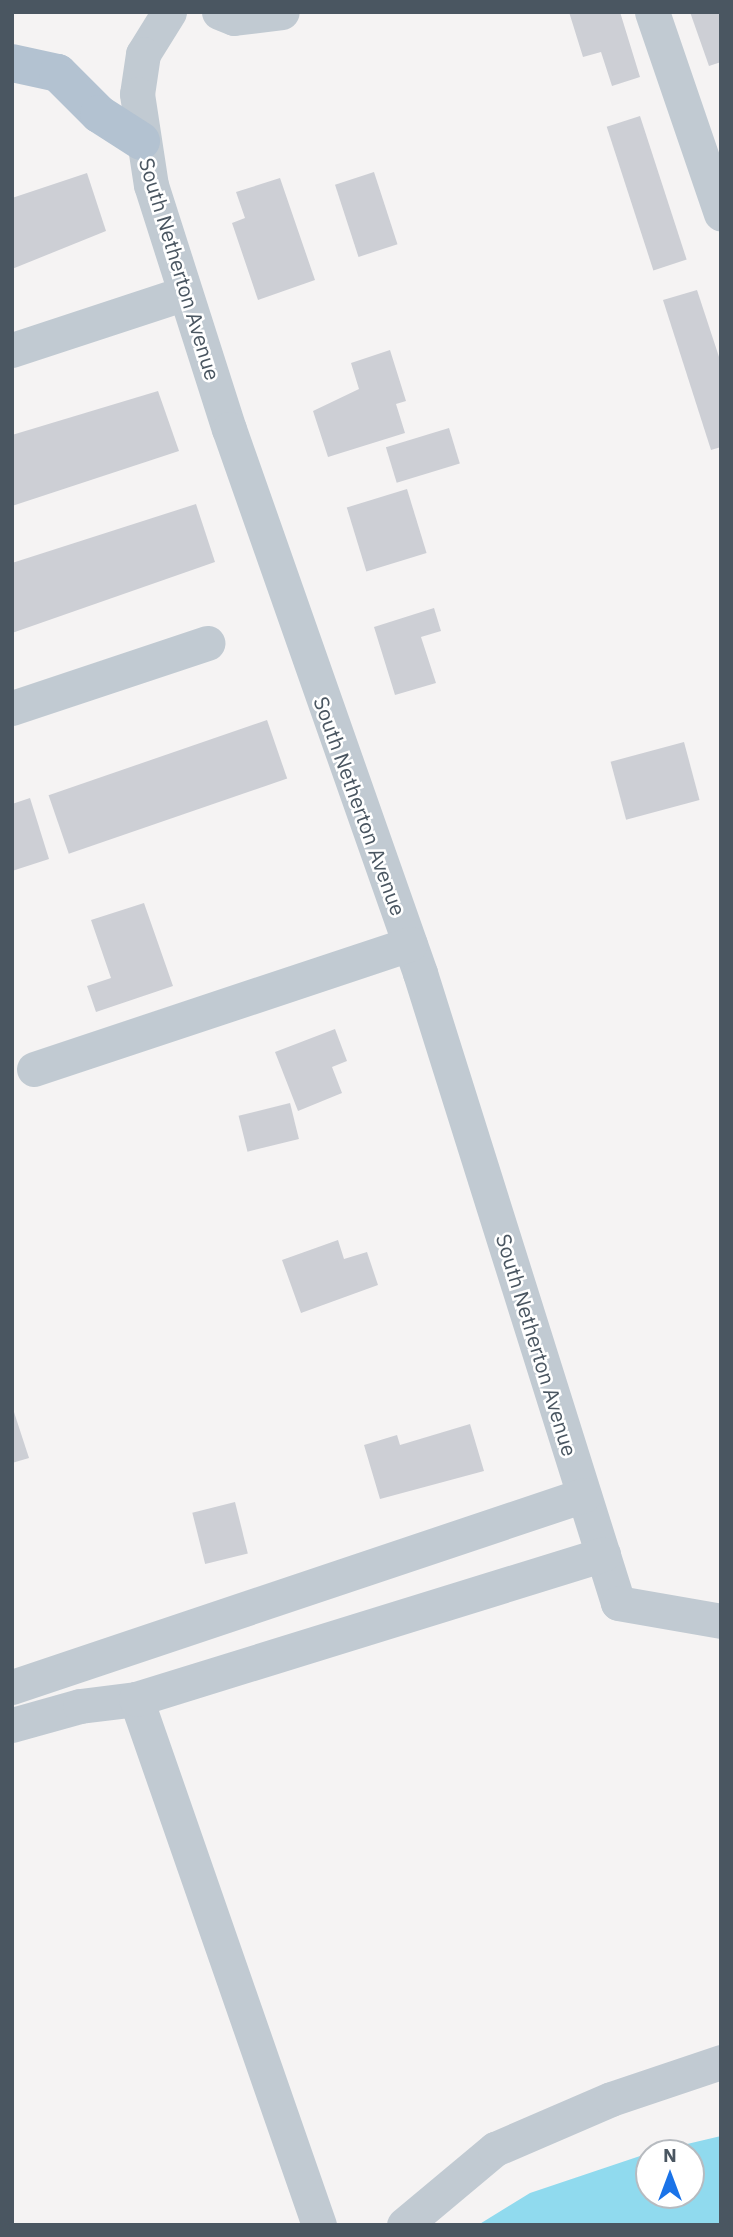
<!DOCTYPE html>
<style>
body{margin:0}
#map{position:relative;width:733px;height:2237px;overflow:hidden;background:#f5f3f3;font-family:"IBM Plex Sans",sans-serif}
div>[style]{position:absolute}
[style*='--x']{left:calc(var(--x)*1px);top:calc(var(--y)*1px);width:calc(var(--w)*1px);rotate:calc(var(--a)*1deg)}
.water>*{inset:0;background:#90daee}
.building>*{inset:0;background:#cdcfd5;transform-origin:0 0}
.minor>*{height:35px;margin:-17.5px;padding:0 17.5px;transform-origin:17.5px;border-radius:17.5px;background:#c1cad2}
.major>*{height:38px;margin:-19px;padding:0 19px;transform-origin:19px;border-radius:19px;background:#b3c2d1}
span{translate:-50% -50%;white-space:nowrap;text-align:center;line-height:1.15;-webkit-text-stroke:5px #fff;paint-order:stroke}
.street-label{font-size:21px;color:#4a5661}
.frame{position:absolute;inset:0;border:14px solid #4a5661;pointer-events:none}
.north{position:absolute;left:635px;top:2139px;width:70px;height:70px;box-sizing:border-box;background:#fff;border:2px solid #b7bbc0;border-radius:50%;rotate:0deg;font-size:19px;font-weight:700;line-height:28px;text-align:center;color:#4a5661}
.north::after{content:'';display:block;margin:auto;width:24px;height:32px;background:#1a73e8;clip-path:polygon(50% 0,100% 100%,50% 72%,0 100%)}
</style>
<div id="map">
<div class="water">
<i style="clip-path:polygon(721px 2136px,721px 2225px,478px 2225px,530px 2193px,649px 2153px,649px 2195px,691px 2195px,691px 2153px,649px 2153px)"></i>
</div>
<div class="building">
<i style="clip-path:polygon(569px 12px,620px 12px,640px 77px,612px 86px,601px 52px,583px 57px)"></i>
<i style="clip-path:polygon(690px 12px,721px 12px,721px 62px,709px 66px)"></i>
<i style="left:640px;top:116px;width:151px;height:35px;rotate:72deg"></i>
<i style="left:374px;top:172px;width:76px;height:41px;rotate:72deg"></i>
<i style="clip-path:polygon(87px 173px,106px 231px,12px 269px,12px 198px)"></i>
<i style="clip-path:polygon(280px 178px,315px 280px,258px 300px,232px 223px,245px 218px,236px 192px)"></i>
<i style="clip-path:polygon(697px 290px,721px 363px,721px 447px,711px 450px,663px 300px)"></i>
<i style="clip-path:polygon(390px 350px,406px 401px,396px 404px,405px 433px,328px 457px,313px 411px,359px 389px,351px 363px)"></i>
<i style="clip-path:polygon(158px 391px,179px 451px,12px 506px,12px 435px)"></i>
<i style="left:449px;top:428px;width:37px;height:66px;rotate:73deg"></i>
<i style="left:407px;top:489px;width:67px;height:63px;rotate:73deg"></i>
<i style="clip-path:polygon(196px 504px,215px 562px,12px 633px,12px 563px)"></i>
<i style="clip-path:polygon(434px 608px,441px 631px,421px 637px,436px 683px,395px 695px,374px 627px)"></i>
<i style="left:267px;top:720px;width:62px;height:231px;rotate:71deg"></i>
<i style="left:684px;top:742px;width:60px;height:76px;rotate:75deg"></i>
<i style="clip-path:polygon(30px 798px,49px 859px,12px 871px,12px 804px)"></i>
<i style="clip-path:polygon(144px 903px,173px 986px,96px 1012px,87px 986px,111px 978px,91px 920px)"></i>
<i style="clip-path:polygon(335px 1029px,347px 1061px,332px 1067px,342px 1093px,298px 1111px,275px 1052px)"></i>
<i style="left:290px;top:1103px;width:37px;height:53px;rotate:76deg"></i>
<i style="clip-path:polygon(338px 1240px,344px 1259px,367px 1252px,378px 1285px,301px 1313px,282px 1260px)"></i>
<i style="clip-path:polygon(12px 1406px,29px 1458px,12px 1463px)"></i>
<i style="clip-path:polygon(470px 1424px,484px 1471px,380px 1499px,364px 1445px,397px 1435px,400px 1445px)"></i>
<i style="left:235px;top:1502px;width:53px;height:44px;rotate:76deg"></i>
</div>
<div class="minor">
<i style="--x:169;--y:12;--w:49;--a:121.8"></i>
<i style="--x:143;--y:54;--w:40;--a:98.5"></i>
<i style="--x:137;--y:94;--w:92;--a:81.3"></i>
<i style="--x:151;--y:185;--w:256;--a:72.3"></i>
<i style="--x:229;--y:429;--w:577;--a:70.65"></i>
<i style="--x:420;--y:973;--w:660;--a:72.55"></i>
<i style="--x:618;--y:1603;--w:105;--a:9.9"></i>
<i style="--x:219;--y:12;--w:16;--a:22"></i>
<i style="--x:234;--y:18;--w:48;--a:-7.1"></i>
<i style="--x:652;--y:12;--w:213;--a:71.1"></i>
<i style="--x:12;--y:350;--w:182;--a:-18.2"></i>
<i style="--x:12;--y:708;--w:206;--a:-18.4"></i>
<i style="--x:34;--y:1069;--w:396;--a:-18.4"></i>
<i style="--x:12;--y:1687;--w:603;--a:-18.56"></i>
<i style="--x:12;--y:1725;--w:71;--a:-15.6"></i>
<i style="--x:80;--y:1706;--w:56;--a:-7.1"></i>
<i style="--x:319;--y:2225;--w:557;--a:-109.18"></i>
<i style="--x:136;--y:1699;--w:489;--a:-17.2"></i>
<i style="--x:404;--y:2225;--w:119;--a:-39.9"></i>
<i style="--x:495;--y:2149;--w:126;--a:-23.3"></i>
<i style="--x:611;--y:2099;--w:116;--a:-18.6"></i>
</div>
<div class="major">
<i style="--x:12;--y:63;--w:47;--a:12.3"></i>
<i style="--x:58;--y:73;--w:58;--a:45"></i>
<i style="--x:99;--y:114;--w:50;--a:32.7"></i>
</div>
<div class="street-label">
<span style="left:180px;top:269px;rotate:73deg">South Netherton Avenue</span>
<span style="left:360px;top:806px;rotate:70deg">South Netherton Avenue</span>
<span style="left:537px;top:1345px;rotate:73deg">South Netherton Avenue</span>
</div>
<div class="frame"></div>
<div class="north">N</div>
</div>
